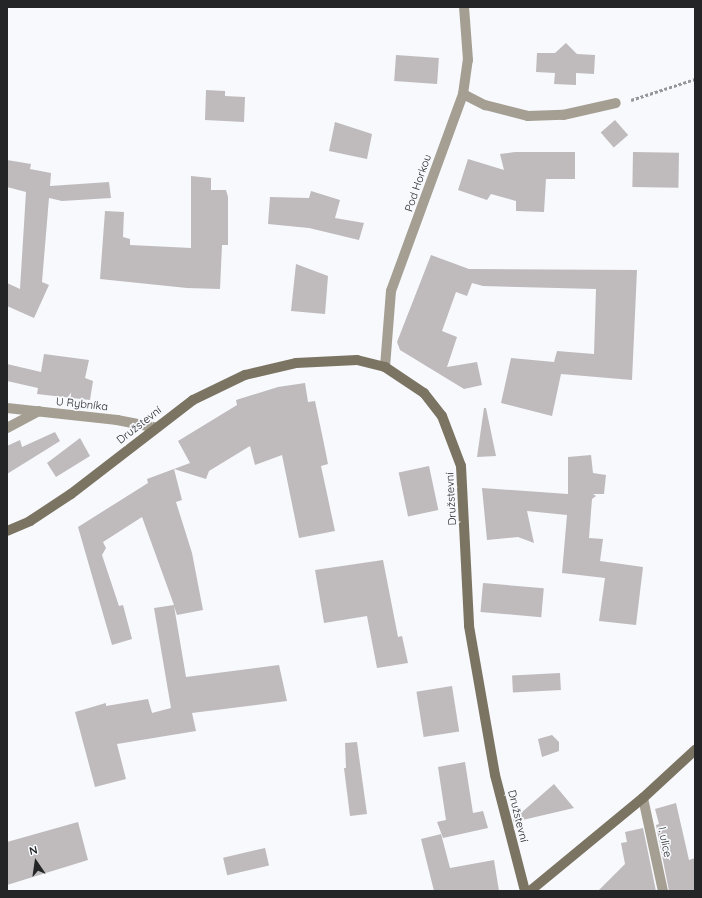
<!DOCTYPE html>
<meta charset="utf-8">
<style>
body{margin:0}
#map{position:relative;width:702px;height:898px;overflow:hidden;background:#f7f9fd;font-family:Quicksand,sans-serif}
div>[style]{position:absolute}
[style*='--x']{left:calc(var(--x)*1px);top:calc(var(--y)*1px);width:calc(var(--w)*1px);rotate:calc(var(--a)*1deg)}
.building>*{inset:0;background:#bfbabc;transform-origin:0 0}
.path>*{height:2.5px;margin-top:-1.25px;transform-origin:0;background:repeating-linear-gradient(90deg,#959799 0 3px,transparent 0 5px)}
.street>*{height:10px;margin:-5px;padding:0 5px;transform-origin:5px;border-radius:5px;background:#a49f92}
.secondary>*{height:10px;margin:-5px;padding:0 5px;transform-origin:5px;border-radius:5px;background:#7c7462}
span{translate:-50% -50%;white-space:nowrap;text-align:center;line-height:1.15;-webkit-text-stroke:3.5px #f7f9fd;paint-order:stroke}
.street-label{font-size:11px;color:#242526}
.frame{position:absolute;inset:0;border:8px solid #242526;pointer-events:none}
.north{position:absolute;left:16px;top:842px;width:40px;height:40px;-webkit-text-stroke:3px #f7f9fd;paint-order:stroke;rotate:347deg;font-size:11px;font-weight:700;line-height:16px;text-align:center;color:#242526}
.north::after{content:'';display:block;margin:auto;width:14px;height:18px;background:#242526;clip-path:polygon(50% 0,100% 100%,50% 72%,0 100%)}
</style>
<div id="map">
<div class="building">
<i style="clip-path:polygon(566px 43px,577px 54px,595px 55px,594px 74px,576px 73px,576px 85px,554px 84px,555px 73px,536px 72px,537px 53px,555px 53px)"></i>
<i style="left:396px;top:55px;width:43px;height:26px;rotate:4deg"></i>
<i style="clip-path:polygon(206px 90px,225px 91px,225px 96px,245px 97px,244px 122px,205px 120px)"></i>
<i style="left:615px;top:120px;width:20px;height:19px;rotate:49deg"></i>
<i style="clip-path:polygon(335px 122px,372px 134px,367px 159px,329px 151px)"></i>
<i style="clip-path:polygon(515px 152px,575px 152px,575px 179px,546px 179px,544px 212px,516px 211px,516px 201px,491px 194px,487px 200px,458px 190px,468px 159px,504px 170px,500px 154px)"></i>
<i style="left:633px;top:152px;width:46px;height:35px;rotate:1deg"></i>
<i style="clip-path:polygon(7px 160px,31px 164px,30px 169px,51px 173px,50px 186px,109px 182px,111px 198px,62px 201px,49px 198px,42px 282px,49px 285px,34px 318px,7px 306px,7px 283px,20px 289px,26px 192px,7px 187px)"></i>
<i style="clip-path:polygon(191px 176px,211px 178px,211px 190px,226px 190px,228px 197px,228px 245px,222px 245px,220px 289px,187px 288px,100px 279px,105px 211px,124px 212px,123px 237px,130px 239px,130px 245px,191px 248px)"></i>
<i style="clip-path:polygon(311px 191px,340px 200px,335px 218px,364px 223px,359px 240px,309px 228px,268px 224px,270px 197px,309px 198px)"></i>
<i style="clip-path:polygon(431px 255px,469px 269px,637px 270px,632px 380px,561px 374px,552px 416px,501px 403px,511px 358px,554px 362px,557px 351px,594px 354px,596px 289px,483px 286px,472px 283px,467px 296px,456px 292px,442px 331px,457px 337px,447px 367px,477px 362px,482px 385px,464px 389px,400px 350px,397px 342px)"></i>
<i style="clip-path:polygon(296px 264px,328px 276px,325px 314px,291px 311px)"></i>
<i style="clip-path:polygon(44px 354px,89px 360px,85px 378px,93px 381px,90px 400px,37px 394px,38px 388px,7px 381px,7px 364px,41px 372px)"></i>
<i style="clip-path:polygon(305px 383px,308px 402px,315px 401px,324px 444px,328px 464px,321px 466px,335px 531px,299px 538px,282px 455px,255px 465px,250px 446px,209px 471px,206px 479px,174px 469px,182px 500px,176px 502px,192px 553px,203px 610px,177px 615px,174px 606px,186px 677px,279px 665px,287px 701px,192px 713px,196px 731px,117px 744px,126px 779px,95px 787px,75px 712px,106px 703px,106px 706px,148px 699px,152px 713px,171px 708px,154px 608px,174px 605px,142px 517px,103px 542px,106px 548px,102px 555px,119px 606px,123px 605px,132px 639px,112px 645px,78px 527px,148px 483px,147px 479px,190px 463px,178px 441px,237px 405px,236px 400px,278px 387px)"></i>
<i style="clip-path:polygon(484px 408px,486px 408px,496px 456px,477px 457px)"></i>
<i style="clip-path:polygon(55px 432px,60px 441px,7px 474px,7px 446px,20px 440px,22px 447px)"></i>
<i style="clip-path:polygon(80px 438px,90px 456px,56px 477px,47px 463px)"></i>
<i style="clip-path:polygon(591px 455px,593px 473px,606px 475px,604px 494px,593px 494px,596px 496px,592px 499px,589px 538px,603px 539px,600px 561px,643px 567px,636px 625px,599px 621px,605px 578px,562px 573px,567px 515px,527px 511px,534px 543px,518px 537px,487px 540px,482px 488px,568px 494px,568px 457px)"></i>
<i style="left:429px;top:466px;width:45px;height:31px;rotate:78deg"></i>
<i style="clip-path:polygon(383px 560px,398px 637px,402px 636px,408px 663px,377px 668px,367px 616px,324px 623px,315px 570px)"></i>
<i style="left:483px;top:583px;width:61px;height:29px;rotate:5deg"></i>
<i style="left:560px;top:673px;width:17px;height:48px;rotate:87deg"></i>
<i style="left:452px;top:686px;width:46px;height:36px;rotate:81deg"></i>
<i style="clip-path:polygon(552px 735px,559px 742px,559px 751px,542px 757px,538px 739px)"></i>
<i style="clip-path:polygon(357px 742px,367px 814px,350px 816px,344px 768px,346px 768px,345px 743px)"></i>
<i style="clip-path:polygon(465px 762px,473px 813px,483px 811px,488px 828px,443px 838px,437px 822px,446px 820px,438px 767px)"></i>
<i style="clip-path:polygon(554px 784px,574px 808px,514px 822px,513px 820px)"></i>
<i style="clip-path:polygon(676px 803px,689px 860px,695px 858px,695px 891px,669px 891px,656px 825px,659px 824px,655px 809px)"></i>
<i style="clip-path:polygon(78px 822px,88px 860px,7px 885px,7px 842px)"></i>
<i style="clip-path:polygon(643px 828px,656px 891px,598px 891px,625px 864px,621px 843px,627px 842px,625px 832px)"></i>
<i style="clip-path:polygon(441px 834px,450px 868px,494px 860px,499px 891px,434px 891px,421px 839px)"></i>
<i style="left:265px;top:848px;width:18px;height:43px;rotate:77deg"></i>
</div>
<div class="path">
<i style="--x:631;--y:100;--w:67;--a:-18.2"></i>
</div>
<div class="street">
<i style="--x:463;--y:94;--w:25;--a:27"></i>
<i style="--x:485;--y:105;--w:44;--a:14.3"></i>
<i style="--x:528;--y:116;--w:35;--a:-2"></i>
<i style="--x:563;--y:115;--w:54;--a:-12.8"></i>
<i style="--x:385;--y:367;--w:76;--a:-85.5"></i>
<i style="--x:391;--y:291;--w:210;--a:-69.9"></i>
<i style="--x:463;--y:94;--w:34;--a:-82"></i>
<i style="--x:468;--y:60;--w:53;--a:-94.3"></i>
<i style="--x:7;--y:408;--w:111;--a:6.2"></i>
<i style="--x:117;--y:420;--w:38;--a:11"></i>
<i style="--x:7;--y:428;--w:36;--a:-28"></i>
<i style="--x:643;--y:798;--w:95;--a:77.9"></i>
</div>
<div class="secondary">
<i style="--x:7;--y:531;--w:25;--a:-23"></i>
<i style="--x:30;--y:521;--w:49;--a:-33.4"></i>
<i style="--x:71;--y:494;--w:154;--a:-37.6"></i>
<i style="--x:193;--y:400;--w:58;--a:-25.7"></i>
<i style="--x:245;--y:375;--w:52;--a:-13.2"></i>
<i style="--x:296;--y:363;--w:61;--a:-2.8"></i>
<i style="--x:357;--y:360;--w:29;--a:14"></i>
<i style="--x:385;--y:367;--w:47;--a:33.7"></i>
<i style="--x:424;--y:393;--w:29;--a:52"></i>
<i style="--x:442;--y:416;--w:53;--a:69.2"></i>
<i style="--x:461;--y:466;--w:160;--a:87.1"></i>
<i style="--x:469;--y:626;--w:151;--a:80.1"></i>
<i style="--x:495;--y:775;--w:120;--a:75.5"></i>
<i style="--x:530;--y:891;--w:146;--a:-39.5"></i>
<i style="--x:643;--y:798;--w:71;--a:-42.7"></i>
</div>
<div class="street-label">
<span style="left:418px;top:183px;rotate:-71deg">Pod Horkou</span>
<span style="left:82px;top:404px;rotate:6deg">U Rybníka</span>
<span style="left:139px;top:425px;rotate:-38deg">Družstevní</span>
<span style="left:451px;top:499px;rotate:-93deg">Družstevní</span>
<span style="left:518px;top:816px;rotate:76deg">Družstevní</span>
<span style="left:665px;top:842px;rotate:78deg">I. ulice</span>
</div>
<div class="frame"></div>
<div class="north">N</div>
</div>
